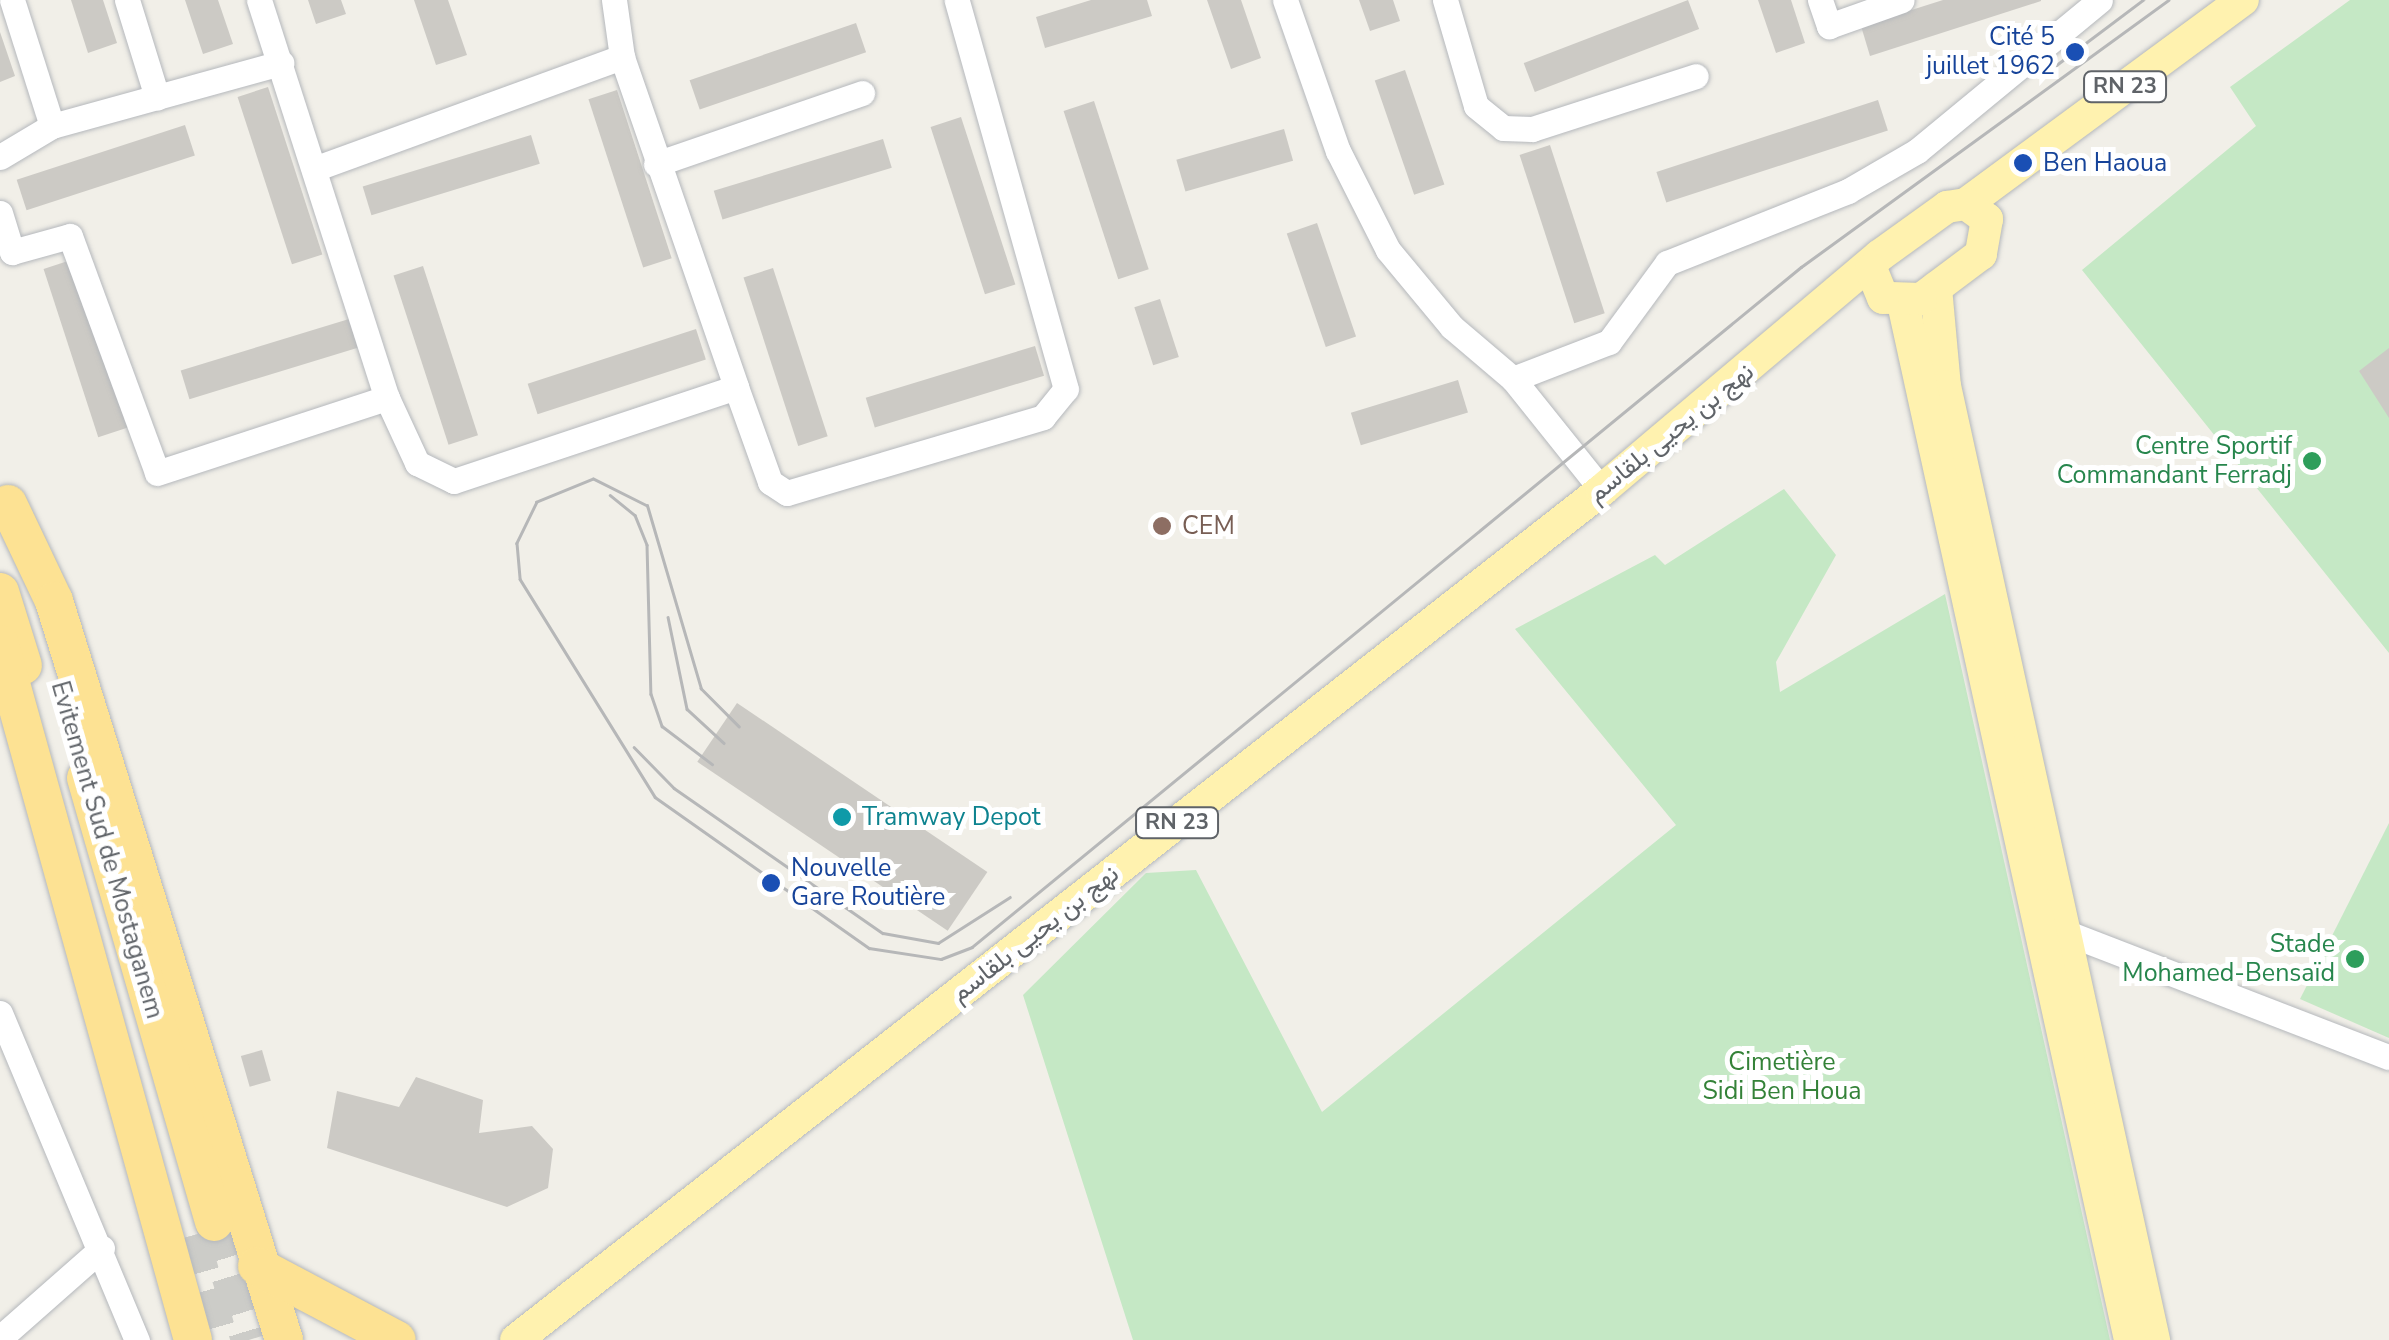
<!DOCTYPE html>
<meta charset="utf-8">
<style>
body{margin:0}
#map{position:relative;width:2389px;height:1340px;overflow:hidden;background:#f1efe8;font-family:"Nunito Sans",Vazirmatn,sans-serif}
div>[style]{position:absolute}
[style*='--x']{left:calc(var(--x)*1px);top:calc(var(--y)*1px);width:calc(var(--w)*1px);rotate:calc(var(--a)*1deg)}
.green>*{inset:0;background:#c5e8c5}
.building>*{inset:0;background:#cccac5;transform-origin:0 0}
.highway-tunnel>*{height:38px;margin-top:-19px;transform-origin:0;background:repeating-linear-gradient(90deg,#ccccc8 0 38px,transparent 0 57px)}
.roads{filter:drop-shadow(0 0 2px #b5b8bc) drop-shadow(0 0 2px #b5b8bc)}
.minor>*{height:25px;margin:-12.5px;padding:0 12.5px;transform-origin:12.5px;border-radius:12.5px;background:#fff}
.major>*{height:32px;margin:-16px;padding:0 16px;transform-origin:16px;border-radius:16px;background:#fff2af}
.highway>*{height:38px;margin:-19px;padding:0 19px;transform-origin:19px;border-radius:19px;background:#fde293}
.tram>*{height:2.5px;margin:-1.25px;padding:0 1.25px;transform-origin:1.25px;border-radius:1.25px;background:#b6b7b8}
.dots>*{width:28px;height:28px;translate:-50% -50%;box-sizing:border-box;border:5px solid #fff;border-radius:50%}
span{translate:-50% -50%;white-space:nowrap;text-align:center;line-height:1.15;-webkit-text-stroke:10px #fff;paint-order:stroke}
.shield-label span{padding:2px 8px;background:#fff;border:2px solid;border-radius:8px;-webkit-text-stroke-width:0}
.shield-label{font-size:22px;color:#5f6368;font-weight:700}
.transit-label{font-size:25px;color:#164399}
.right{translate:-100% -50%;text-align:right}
.left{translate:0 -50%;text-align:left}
.street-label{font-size:25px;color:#5f6368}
.leisure-label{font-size:25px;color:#27864d}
.education-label{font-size:25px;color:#785e54}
.culture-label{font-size:25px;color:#0d838f}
.park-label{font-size:25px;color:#348238}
</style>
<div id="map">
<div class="green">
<i style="clip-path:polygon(2350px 0,2389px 0,2389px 653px,2082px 270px,2256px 126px,2230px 87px)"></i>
<i style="clip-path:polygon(1784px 489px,1836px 555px,1776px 662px,1780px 692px,1945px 594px,2110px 1340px,1133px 1340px,1023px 995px,1146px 873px,1196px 870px,1322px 1112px,1676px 825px,1515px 629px,1655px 555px,1665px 565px)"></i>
<i style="clip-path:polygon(2389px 823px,2389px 1038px,2300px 999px)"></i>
</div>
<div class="building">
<i style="clip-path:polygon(71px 0,103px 0,117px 43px,88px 53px)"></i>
<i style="clip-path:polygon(185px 0,218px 0,233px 44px,203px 54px)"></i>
<i style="clip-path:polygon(308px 0,341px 0,346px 14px,316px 24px)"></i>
<i style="clip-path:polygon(414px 0,448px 0,467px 55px,436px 65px)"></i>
<i style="clip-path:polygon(1091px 0,1147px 0,1152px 16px,1045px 48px,1036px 17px)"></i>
<i style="clip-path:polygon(1207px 0,1241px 0,1261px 58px,1231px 69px)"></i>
<i style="clip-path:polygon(1359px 0,1393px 0,1400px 21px,1370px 31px)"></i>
<i style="left:1688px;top:0;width:31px;height:176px;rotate:69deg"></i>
<i style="clip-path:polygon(1758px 0,1791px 0,1805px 43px,1776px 53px)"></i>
<i style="clip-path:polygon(1943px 0,2041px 0,2041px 1px,1870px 56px,1861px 26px)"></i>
<i style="left:856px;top:23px;width:31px;height:176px;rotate:71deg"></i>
<i style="clip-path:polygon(0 32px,15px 76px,0 82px)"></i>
<i style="left:1405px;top:70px;width:121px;height:32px;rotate:71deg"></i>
<i style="left:268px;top:87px;width:176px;height:32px;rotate:72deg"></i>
<i style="left:617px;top:90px;width:177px;height:30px;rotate:72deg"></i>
<i style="left:1878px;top:100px;width:32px;height:233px;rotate:72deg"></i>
<i style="left:1094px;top:101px;width:177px;height:32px;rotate:72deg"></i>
<i style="left:961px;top:117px;width:176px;height:32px;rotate:72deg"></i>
<i style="left:185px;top:125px;width:32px;height:177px;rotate:72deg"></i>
<i style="left:1284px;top:129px;width:33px;height:112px;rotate:74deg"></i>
<i style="left:531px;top:135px;width:30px;height:176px;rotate:73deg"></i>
<i style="left:883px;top:139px;width:30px;height:177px;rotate:73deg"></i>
<i style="left:1550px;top:145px;width:177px;height:32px;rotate:72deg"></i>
<i style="left:1317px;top:223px;width:120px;height:32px;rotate:71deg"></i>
<i style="left:74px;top:259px;width:177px;height:32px;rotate:72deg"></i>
<i style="left:423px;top:266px;width:178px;height:31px;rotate:72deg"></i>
<i style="left:773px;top:268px;width:177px;height:31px;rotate:72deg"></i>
<i style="left:1160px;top:299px;width:61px;height:27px;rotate:72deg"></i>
<i style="left:349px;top:319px;width:30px;height:176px;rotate:73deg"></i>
<i style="left:696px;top:329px;width:32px;height:177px;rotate:72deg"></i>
<i style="left:1035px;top:346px;width:31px;height:177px;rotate:73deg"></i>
<i style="clip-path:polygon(2389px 348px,2389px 418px,2359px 371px)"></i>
<i style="left:1458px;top:380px;width:34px;height:112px;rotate:73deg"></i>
<i style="left:737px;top:703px;width:302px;height:71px;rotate:34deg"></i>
<i style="left:262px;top:1050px;width:32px;height:22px;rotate:74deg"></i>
<i style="clip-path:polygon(416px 1077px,483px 1100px,479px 1133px,532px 1126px,553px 1149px,548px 1188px,507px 1207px,327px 1148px,337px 1091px,399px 1107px)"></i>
</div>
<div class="highway-tunnel">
<i style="--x:214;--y:1222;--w:123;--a:73"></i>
<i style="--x:190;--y:1236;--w:108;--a:74.4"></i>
</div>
<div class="roads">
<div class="minor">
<i style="--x:12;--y:0;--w:132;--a:72.4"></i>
<i style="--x:52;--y:126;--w:238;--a:-15.4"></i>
<i style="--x:127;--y:0;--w:102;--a:72.8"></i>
<i style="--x:259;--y:0;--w:418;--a:72.2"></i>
<i style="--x:387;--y:398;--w:72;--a:65.2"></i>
<i style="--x:417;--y:463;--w:41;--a:25.9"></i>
<i style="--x:454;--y:481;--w:297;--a:-18.4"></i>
<i style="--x:736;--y:387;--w:101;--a:70.3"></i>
<i style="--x:770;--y:482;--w:20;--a:33"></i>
<i style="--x:787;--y:493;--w:267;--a:-16.5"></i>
<i style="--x:1043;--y:417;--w:36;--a:-51"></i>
<i style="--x:1066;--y:389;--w:404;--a:-105.7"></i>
<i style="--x:614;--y:0;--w:58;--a:82"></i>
<i style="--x:622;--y:57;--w:349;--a:70.9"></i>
<i style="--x:1285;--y:0;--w:160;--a:70.7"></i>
<i style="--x:1338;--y:151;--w:111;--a:63.2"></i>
<i style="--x:1388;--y:250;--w:100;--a:50.3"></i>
<i style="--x:1452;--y:327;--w:80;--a:40.4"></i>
<i style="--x:1513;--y:379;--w:142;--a:51.3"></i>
<i style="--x:1445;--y:0;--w:110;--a:73.7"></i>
<i style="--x:1476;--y:106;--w:35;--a:39"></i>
<i style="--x:1503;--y:128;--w:29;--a:2"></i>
<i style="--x:1532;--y:129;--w:172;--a:-17.9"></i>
<i style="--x:1820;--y:0;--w:28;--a:71"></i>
<i style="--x:1829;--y:26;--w:77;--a:-19.6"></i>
<i style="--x:0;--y:157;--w:61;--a:-30.8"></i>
<i style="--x:656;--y:164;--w:218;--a:-19"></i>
<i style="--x:314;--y:169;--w:328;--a:-20"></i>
<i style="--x:0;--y:213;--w:41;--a:72.9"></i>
<i style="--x:12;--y:252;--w:60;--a:-15.4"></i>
<i style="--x:70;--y:236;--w:252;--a:69.8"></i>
<i style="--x:157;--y:473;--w:242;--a:-18.1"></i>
<i style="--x:1513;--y:379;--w:103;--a:-21.1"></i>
<i style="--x:1609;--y:342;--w:98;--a:-53.7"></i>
<i style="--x:1667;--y:263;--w:195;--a:-21.7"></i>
<i style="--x:1848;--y:191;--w:80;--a:-30.1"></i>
<i style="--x:1917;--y:151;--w:237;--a:-39.5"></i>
<i style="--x:2049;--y:926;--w:364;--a:21.1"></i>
<i style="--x:0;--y:1013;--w:355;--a:67.3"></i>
<i style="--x:0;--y:1338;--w:136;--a:-41.4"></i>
</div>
<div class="major">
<i style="--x:1966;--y:204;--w:344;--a:-36.4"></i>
<i style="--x:1936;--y:288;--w:98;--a:84.8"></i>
<i style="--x:1945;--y:386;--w:977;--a:77.64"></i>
<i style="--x:1903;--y:303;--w:1062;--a:77.65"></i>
<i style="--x:516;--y:1340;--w:1379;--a:-38.05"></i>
<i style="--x:1602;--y:490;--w:363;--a:-40.2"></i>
<i style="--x:1879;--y:256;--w:84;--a:-35.8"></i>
<i style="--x:1947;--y:207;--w:19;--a:-9"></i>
<i style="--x:1966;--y:204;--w:26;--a:36"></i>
<i style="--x:1987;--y:219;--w:36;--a:100"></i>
<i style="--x:1981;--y:254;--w:75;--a:143.1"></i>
<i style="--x:1921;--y:299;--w:38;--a:-178"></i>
<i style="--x:1883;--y:298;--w:31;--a:-112"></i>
</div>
<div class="highway">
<i style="--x:8;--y:504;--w:107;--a:64.6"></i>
<i style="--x:54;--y:601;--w:774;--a:72.71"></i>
<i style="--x:0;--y:592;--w:77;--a:72.7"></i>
<i style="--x:0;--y:644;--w:722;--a:74.5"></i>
<i style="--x:86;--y:778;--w:462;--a:73.9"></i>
<i style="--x:257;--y:1266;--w:158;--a:27.9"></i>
</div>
</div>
<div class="tram">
<i style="--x:2051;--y:69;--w:115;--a:-36.9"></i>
<i style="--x:610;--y:495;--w:32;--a:39"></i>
<i style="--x:635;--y:515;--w:32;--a:68"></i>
<i style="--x:647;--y:545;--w:149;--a:88.5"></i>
<i style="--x:651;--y:694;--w:34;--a:71"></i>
<i style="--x:662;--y:726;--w:63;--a:37.2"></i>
<i style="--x:668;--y:617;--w:94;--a:78.3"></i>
<i style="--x:687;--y:709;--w:50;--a:42.6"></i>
<i style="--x:739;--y:727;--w:54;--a:-135"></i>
<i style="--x:701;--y:689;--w:191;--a:-106.4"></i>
<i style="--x:647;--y:506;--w:60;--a:-153.4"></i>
<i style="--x:593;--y:479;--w:61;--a:157.7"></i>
<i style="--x:537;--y:502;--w:46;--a:116"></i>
<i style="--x:517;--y:543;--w:36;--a:85"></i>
<i style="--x:520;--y:579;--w:256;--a:58.2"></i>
<i style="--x:655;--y:797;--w:262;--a:35.2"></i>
<i style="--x:869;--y:948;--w:73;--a:8.7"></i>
<i style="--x:941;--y:959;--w:33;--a:-21"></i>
<i style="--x:972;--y:947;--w:1072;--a:-39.36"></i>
<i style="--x:1801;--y:267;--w:454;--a:-36"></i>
<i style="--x:634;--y:747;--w:57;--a:45.7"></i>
<i style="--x:674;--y:788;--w:254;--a:34.8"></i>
<i style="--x:883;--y:933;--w:56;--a:10.3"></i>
<i style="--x:938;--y:943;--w:85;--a:-32.6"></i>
</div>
<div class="dots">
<i style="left:2075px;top:52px;background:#1a4fb4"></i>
<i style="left:2023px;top:163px;background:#1a4fb4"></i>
<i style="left:2312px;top:461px;background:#2e9e5b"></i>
<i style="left:1162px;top:526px;background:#8d6e63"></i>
<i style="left:842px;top:817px;background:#0f9aa8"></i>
<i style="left:771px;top:883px;background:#1a4fb4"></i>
<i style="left:2355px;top:959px;background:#2e9e5b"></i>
</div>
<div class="shield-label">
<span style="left:2125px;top:87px">RN 23</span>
<span style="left:1177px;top:823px">RN 23</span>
</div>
<div class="transit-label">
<span class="right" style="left:2055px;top:52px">Cité 5<br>juillet 1962</span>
<span class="left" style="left:2043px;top:163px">Ben Haoua</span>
<span class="left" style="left:791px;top:883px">Nouvelle<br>Gare Routière</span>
</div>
<div class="street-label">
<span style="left:1671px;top:433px;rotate:-39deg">نهج بن يحيى بلقاسم</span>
<span style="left:107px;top:850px;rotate:74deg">Evitement Sud de Mostaganem</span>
<span style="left:1035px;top:934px;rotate:-38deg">نهج بن يحيى بلقاسم</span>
</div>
<div class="leisure-label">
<span class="right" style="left:2292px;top:461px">Centre Sportif<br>Commandant Ferradj</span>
<span class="right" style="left:2335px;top:959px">Stade<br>Mohamed-Bensaïd</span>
</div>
<div class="education-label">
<span class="left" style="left:1182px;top:526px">CEM</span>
</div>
<div class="culture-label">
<span class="left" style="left:862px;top:817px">Tramway Depot</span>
</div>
<div class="park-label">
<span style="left:1782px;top:1077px">Cimetière<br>Sidi Ben Houa</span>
</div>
</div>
